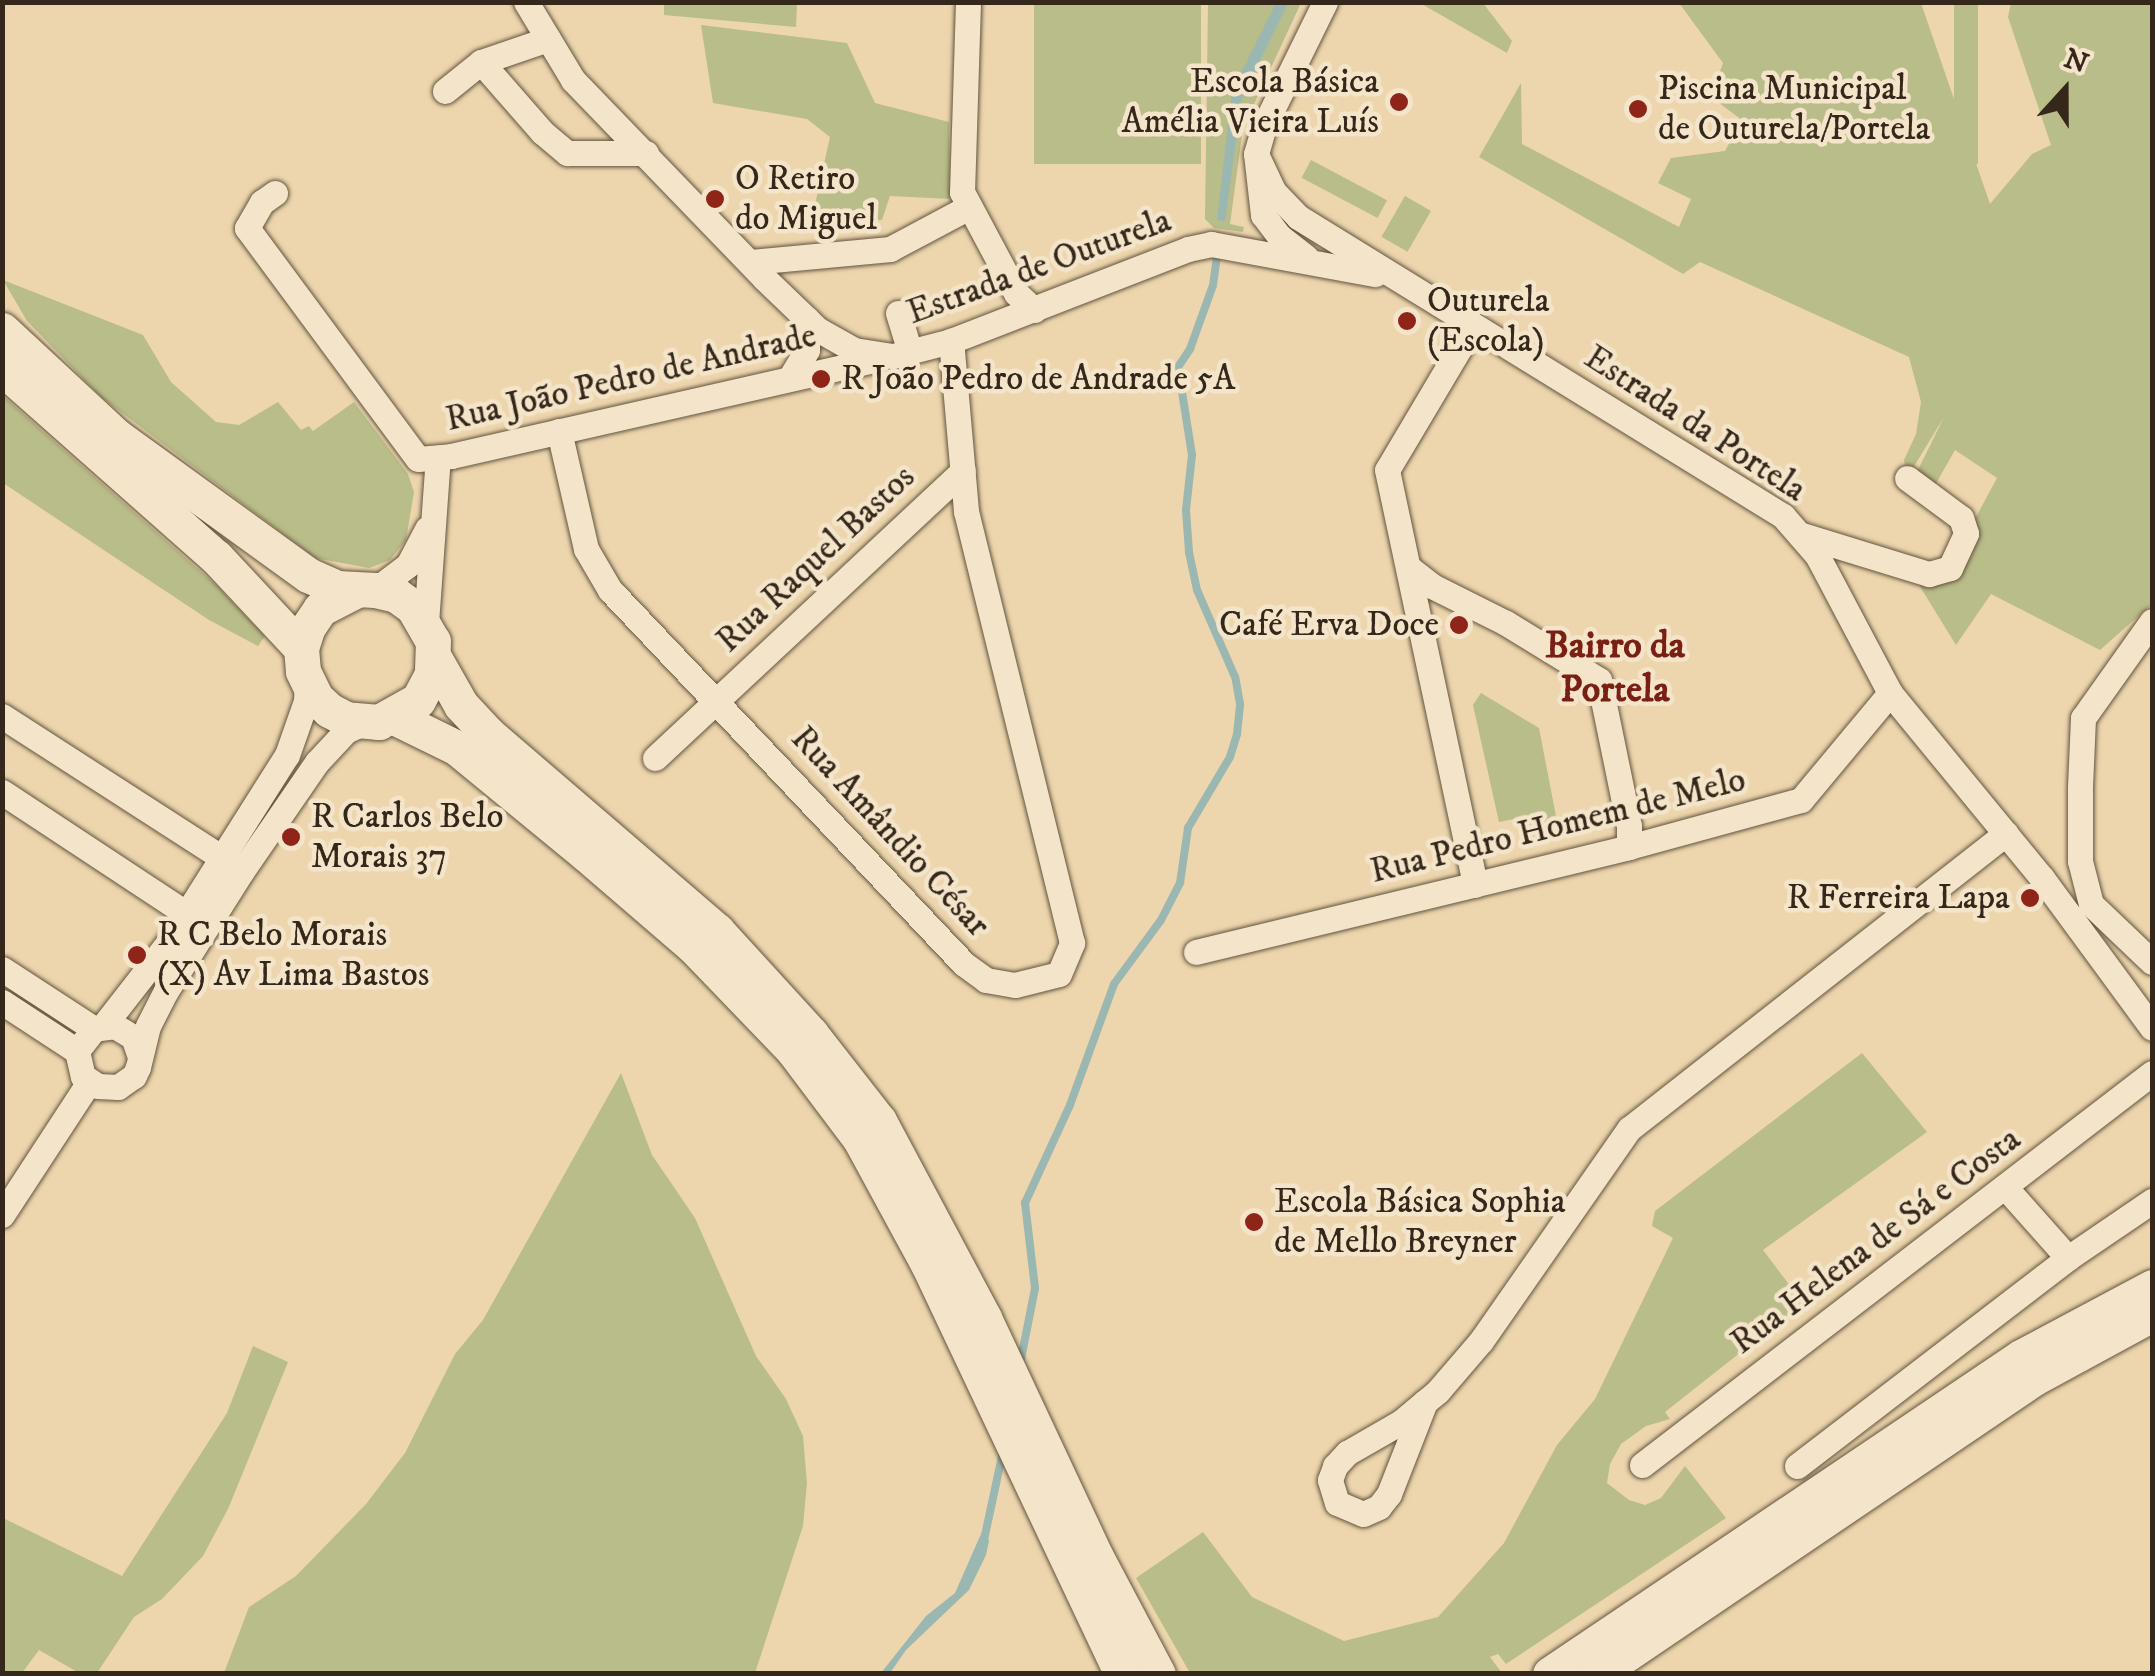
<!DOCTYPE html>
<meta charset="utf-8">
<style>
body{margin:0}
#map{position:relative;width:2155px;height:1676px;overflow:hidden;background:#edd6ad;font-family:"IM FELL DW Pica",serif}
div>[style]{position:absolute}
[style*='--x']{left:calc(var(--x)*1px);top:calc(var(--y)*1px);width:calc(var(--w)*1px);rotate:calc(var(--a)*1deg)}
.green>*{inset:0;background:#b9bd89;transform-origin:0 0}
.water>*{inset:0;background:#9bb7b2}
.stream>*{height:8px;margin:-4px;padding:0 4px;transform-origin:4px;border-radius:4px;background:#9bb7b2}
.roads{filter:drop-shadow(0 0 2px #63543f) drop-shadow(0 0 2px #63543f)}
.street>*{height:25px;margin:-12.5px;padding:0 12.5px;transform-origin:12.5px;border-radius:12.5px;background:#f3e4ca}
.secondary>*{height:35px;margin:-17.5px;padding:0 17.5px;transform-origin:17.5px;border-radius:17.5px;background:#f3e4ca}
.dots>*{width:28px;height:28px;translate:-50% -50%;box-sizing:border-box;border:5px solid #f3e4ca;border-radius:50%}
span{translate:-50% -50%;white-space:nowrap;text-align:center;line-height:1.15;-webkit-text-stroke:9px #f3e4ca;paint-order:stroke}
.poi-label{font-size:35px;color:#35281a}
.right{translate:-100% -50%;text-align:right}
.left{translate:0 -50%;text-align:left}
.street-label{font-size:35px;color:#35281a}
.neighbourhood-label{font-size:38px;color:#7a1f14;font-weight:700}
.frame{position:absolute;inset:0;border:5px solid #35281a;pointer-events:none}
.north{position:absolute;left:2015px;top:40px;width:100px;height:100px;-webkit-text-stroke:8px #f3e4ca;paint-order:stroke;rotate:21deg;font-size:28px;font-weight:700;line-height:40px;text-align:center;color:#35281a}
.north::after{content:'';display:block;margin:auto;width:35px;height:45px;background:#35281a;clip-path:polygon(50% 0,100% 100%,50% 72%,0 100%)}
</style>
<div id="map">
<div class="green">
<i style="clip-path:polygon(664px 3px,797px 3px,796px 27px,664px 15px)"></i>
<i style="left:1034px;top:3px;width:167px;height:161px"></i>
<i style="clip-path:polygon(1208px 3px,1301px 3px,1243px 128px,1230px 224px,1244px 227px,1243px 232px,1214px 228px,1205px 219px)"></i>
<i style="clip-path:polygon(1420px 3px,1483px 3px,1512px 41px,1507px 53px)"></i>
<i style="clip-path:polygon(1679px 3px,1921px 3px,1990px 204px,2032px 154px,2051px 145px,2008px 17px,2011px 3px,2152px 3px,2152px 604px,2100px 650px,1991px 594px,1956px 645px,1919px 585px,1960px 575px,1976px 517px,1997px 478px,1955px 450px,1934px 487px,1915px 476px,1944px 417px,1907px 478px,1904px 460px,1916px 434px,1921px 402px,1909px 357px,1700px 262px,1683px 274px,1479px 157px,1521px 83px,1522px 144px,1679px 227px,1691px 199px,1658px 183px,1671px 158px,1725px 151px,1742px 120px,1711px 97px,1723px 63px)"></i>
<i style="left:1954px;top:3px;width:24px;height:161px"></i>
<i style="clip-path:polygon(701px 25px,847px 43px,875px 103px,949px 122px,950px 199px,890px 196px,882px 220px,812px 218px,830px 137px,807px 119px,713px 103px)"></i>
<i style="left:1311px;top:160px;width:86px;height:20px;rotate:28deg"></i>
<i style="left:1405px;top:196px;width:30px;height:47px;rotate:30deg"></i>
<i style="clip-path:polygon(3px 280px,143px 335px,171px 382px,216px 422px,239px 425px,278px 402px,301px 430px,309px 426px,313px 431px,354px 402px,408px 474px,414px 492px,406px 540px,390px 560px,369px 568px,315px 558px,101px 397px,27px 321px)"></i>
<i style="clip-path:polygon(2px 395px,217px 586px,265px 636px,258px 646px,209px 620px,3px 483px)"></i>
<i style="clip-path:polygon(1481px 693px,1539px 728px,1560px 837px,1525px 847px,1519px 818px,1499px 822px,1473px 705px)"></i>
<i style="clip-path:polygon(1862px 1053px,1927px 1132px,1763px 1250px,1803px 1303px,1665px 1412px,1670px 1419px,1646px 1426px,1621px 1444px,1610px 1464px,1607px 1483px,1629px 1500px,1645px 1505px,1661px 1498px,1685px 1466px,1726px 1518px,1506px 1664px,1498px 1654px,1490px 1657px,1502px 1673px,1190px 1673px,1136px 1578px,1203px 1532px,1252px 1597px,1344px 1641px,1438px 1617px,1504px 1543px,1557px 1445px,1595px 1399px,1673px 1238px,1652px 1226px,1655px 1211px)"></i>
<i style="clip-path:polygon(621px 1073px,652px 1155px,695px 1218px,756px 1356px,786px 1399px,803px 1436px,807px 1483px,803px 1526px,755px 1673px,224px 1673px,249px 1607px,296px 1576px,366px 1504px,405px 1453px,455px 1354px,483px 1320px)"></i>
<i style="clip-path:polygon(253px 1346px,288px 1362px,228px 1509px,203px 1556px,162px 1599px,134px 1617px,97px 1673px,79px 1673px,39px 1650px,22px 1673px,3px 1673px,3px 1518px,122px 1576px,227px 1413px)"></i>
</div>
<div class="water">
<i style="clip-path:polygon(1276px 3px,1288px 3px,1242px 98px,1225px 221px,1217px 220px,1232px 91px)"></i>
<i style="clip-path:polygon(984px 1527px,989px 1541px,986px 1555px,969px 1590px,906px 1650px,890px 1673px,881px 1673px,926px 1616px,955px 1593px)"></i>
</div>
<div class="stream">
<i style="--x:1021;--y:1359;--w:72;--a:-78.8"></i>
<i style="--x:1035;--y:1288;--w:86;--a:-96.7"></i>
<i style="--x:1025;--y:1203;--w:108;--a:-65.3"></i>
<i style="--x:1070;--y:1105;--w:129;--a:-70"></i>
<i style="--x:1114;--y:984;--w:79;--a:-53.7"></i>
<i style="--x:1161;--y:920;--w:42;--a:-62.8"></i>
<i style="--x:1180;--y:883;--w:56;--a:-81.7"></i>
<i style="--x:1188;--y:828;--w:82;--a:-59.4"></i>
<i style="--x:1230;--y:757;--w:24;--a:-73"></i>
<i style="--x:1237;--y:734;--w:30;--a:-84"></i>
<i style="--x:1240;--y:704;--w:27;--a:-100"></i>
<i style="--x:1235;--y:677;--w:95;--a:-113.6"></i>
<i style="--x:1197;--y:590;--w:39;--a:-102"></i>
<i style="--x:1189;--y:552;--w:42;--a:-94.1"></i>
<i style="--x:1186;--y:510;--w:55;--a:-83.8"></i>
<i style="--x:1192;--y:455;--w:89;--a:-99"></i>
<i style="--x:1178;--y:367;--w:22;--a:-56"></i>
<i style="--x:1190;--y:349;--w:68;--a:-70.2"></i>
<i style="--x:1213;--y:285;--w:27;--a:-82"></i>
<i style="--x:984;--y:1540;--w:91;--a:-77.9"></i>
</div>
<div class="roads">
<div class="street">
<i style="--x:526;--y:2;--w:91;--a:58.9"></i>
<i style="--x:573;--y:80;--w:275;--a:46"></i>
<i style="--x:764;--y:278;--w:74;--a:43.9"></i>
<i style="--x:817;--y:329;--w:43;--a:29.6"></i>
<i style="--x:854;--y:350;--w:39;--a:9"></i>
<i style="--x:893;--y:356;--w:60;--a:-14.5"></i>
<i style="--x:951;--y:341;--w:254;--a:-21.2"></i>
<i style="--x:1188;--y:249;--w:24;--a:-12"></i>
<i style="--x:1211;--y:244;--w:167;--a:10.4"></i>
<i style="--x:968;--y:2;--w:190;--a:91.8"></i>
<i style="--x:962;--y:192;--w:115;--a:61.9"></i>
<i style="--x:1016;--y:293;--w:25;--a:43"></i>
<i style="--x:481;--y:62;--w:93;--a:48.9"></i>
<i style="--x:542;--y:132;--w:33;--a:40"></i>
<i style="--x:567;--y:153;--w:79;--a:0"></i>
<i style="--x:445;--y:91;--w:46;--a:-38.9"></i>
<i style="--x:481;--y:62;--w:71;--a:-18.9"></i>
<i style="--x:1256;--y:154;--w:42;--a:64.7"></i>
<i style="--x:1274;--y:192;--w:35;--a:46"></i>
<i style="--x:1298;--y:217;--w:570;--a:31.65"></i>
<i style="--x:1783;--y:516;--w:52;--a:48.9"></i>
<i style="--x:1817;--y:555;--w:156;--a:62.1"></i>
<i style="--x:1890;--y:693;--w:239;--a:50.6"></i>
<i style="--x:2042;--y:878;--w:186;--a:53.7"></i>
<i style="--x:275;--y:193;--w:16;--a:145"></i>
<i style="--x:262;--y:202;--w:30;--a:120"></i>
<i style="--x:247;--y:228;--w:287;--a:53.5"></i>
<i style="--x:418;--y:459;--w:33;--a:-5"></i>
<i style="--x:451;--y:456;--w:439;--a:-12.8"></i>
<i style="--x:1306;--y:257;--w:34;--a:-142"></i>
<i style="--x:1279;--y:236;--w:26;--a:-127"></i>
<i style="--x:1263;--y:215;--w:61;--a:-96.5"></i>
<i style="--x:1256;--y:154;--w:29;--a:-74"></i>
<i style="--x:1264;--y:126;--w:138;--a:-63.8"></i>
<i style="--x:751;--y:262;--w:140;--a:-5.3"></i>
<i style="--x:890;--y:249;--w:87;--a:-28"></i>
<i style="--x:898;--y:313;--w:41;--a:72.9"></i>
<i style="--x:1472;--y:327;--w:166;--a:120.7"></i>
<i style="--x:1387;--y:470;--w:424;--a:78"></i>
<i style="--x:790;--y:378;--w:33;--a:-59"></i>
<i style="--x:807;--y:350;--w:31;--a:-90"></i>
<i style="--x:559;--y:431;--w:121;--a:77.1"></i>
<i style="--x:586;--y:549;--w:48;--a:59.7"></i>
<i style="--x:610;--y:590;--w:515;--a:46.57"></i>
<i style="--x:964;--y:964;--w:27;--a:36"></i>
<i style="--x:986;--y:980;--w:29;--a:10"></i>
<i style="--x:1015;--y:985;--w:45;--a:-14"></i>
<i style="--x:1059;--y:974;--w:34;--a:-67"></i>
<i style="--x:1072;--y:943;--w:445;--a:-103.8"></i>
<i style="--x:966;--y:511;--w:171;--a:-95"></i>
<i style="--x:1802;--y:535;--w:133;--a:17.1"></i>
<i style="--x:1929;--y:574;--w:22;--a:-16"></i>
<i style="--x:1950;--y:568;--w:38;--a:-65"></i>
<i style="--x:1966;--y:533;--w:16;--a:-108"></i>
<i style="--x:1961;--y:518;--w:67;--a:-143.5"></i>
<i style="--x:1408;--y:567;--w:31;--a:38"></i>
<i style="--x:1432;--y:586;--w:83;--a:26.6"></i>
<i style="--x:1506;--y:623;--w:109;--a:31.5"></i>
<i style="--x:1599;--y:680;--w:149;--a:78.4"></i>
<i style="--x:1629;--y:826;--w:21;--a:90"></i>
<i style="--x:375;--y:590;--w:41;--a:-37.1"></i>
<i style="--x:408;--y:565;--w:41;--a:-62.2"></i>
<i style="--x:2152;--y:621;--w:119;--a:125.4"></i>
<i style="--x:2083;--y:718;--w:70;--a:92.5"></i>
<i style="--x:2080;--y:788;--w:73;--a:90"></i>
<i style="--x:2080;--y:861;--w:44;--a:75.7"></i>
<i style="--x:2091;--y:904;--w:84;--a:43.6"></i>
<i style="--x:426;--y:623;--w:166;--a:-85.9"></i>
<i style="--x:2;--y:716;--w:275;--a:32.8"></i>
<i style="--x:655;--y:758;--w:421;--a:-43"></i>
<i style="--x:2;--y:792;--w:222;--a:33.4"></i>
<i style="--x:1196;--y:952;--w:446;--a:-13.6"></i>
<i style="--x:1629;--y:847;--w:178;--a:-15.3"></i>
<i style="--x:1801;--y:800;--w:139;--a:-50.2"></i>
<i style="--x:2;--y:969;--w:110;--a:33.1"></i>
<i style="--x:2;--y:1002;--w:90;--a:33.2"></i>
<i style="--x:104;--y:1025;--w:104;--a:-52"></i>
<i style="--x:168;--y:943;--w:222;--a:-57.7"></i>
<i style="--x:287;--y:755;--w:57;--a:-70.6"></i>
<i style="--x:306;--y:701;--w:19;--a:-87"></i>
<i style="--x:140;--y:1057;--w:21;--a:-109"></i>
<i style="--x:133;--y:1037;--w:21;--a:-149"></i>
<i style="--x:115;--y:1026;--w:21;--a:172"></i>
<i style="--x:94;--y:1029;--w:28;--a:128"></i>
<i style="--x:77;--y:1051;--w:26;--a:77"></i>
<i style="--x:83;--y:1076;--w:18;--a:34"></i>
<i style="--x:98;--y:1086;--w:20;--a:3"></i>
<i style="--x:118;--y:1087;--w:19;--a:-35"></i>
<i style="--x:134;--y:1076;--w:10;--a:-66"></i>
<i style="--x:138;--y:1067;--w:42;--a:-76.3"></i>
<i style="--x:148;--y:1026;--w:39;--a:-63"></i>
<i style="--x:166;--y:991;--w:142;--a:-57.7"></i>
<i style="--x:242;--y:871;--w:132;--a:-55.5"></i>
<i style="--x:317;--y:762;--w:42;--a:-46.9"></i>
<i style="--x:346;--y:731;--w:19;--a:-25"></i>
<i style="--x:2005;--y:1187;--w:95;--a:48.4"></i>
<i style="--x:2068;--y:1258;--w:102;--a:-34.2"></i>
<i style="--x:2;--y:1215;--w:159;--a:-56.8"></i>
<i style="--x:1425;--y:1402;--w:99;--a:111.4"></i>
<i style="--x:1389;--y:1494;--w:16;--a:128"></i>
<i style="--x:1379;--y:1507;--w:17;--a:156"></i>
<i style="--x:1363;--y:1514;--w:28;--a:-157"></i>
<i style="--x:1337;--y:1503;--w:24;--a:-107"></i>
<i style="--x:1330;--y:1480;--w:15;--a:-70"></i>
<i style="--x:1335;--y:1466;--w:18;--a:-47"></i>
<i style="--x:1347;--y:1453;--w:62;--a:-29.9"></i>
<i style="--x:1401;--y:1422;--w:31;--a:-40"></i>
<i style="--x:1425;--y:1402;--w:17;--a:-40"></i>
<i style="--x:1438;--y:1391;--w:66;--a:-49.3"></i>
<i style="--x:1481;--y:1341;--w:259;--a:-55.1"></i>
<i style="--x:1629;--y:1129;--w:479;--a:-38.1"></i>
<i style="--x:1642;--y:1465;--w:643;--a:-37.55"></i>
<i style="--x:1797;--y:1466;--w:342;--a:-37.5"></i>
</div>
<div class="secondary">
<i style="--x:2;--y:330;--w:156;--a:42.9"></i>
<i style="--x:116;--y:436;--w:237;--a:35.9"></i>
<i style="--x:308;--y:575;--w:32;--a:24"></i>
<i style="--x:337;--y:588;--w:38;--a:3"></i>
<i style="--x:375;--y:590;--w:22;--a:13"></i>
<i style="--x:396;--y:595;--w:21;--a:35"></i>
<i style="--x:413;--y:607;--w:39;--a:60"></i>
<i style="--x:433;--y:641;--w:33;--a:92"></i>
<i style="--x:432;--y:674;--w:30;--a:118"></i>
<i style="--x:418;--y:700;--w:45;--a:150.6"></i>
<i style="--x:379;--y:722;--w:33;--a:-175"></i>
<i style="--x:346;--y:719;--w:19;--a:-152"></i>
<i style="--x:329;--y:710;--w:18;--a:-137"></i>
<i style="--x:316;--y:698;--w:30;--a:-116"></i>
<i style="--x:303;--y:671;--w:23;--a:-95"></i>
<i style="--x:301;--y:648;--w:22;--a:-72"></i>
<i style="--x:308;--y:627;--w:22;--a:-56"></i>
<i style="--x:320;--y:609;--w:42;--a:-27.2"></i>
<i style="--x:2;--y:368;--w:286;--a:41.5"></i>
<i style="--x:216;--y:557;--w:125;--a:47"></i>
<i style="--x:435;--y:659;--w:53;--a:60.5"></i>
<i style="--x:461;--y:705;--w:40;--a:47"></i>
<i style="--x:488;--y:734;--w:302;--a:40.7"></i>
<i style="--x:717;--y:931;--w:139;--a:47.6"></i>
<i style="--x:811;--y:1034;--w:110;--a:52"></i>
<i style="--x:879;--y:1121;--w:223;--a:61.9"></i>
<i style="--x:984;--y:1318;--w:264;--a:64.9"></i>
<i style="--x:1096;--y:1557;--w:132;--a:62.1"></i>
<i style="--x:394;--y:717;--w:70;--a:26.2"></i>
<i style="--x:457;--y:748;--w:167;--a:39.4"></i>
<i style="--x:586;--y:854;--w:143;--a:40.7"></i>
<i style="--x:694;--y:947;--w:143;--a:46.1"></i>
<i style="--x:793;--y:1050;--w:111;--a:53"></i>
<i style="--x:860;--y:1139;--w:142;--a:61.5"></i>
<i style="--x:928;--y:1264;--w:454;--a:64.7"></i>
<i style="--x:1550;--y:1674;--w:568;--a:-33.94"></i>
<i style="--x:2021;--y:1357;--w:149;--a:-28.1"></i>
<i style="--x:1597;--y:1674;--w:528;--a:-34.11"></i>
<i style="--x:2034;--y:1378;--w:134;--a:-28.5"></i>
</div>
</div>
<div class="dots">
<i style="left:1399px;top:102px;background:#8f2418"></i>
<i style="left:1638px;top:109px;background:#8f2418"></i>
<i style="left:715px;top:199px;background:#8f2418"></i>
<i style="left:1407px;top:321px;background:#8f2418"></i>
<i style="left:821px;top:379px;background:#8f2418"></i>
<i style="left:1459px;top:625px;background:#8f2418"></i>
<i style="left:291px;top:837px;background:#8f2418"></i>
<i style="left:2030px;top:898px;background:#8f2418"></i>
<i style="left:137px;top:955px;background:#8f2418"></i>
<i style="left:1254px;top:1222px;background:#8f2418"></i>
</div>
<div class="poi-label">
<span class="right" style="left:1379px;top:102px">Escola Básica<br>Amélia Vieira Luís</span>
<span class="left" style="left:1658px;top:109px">Piscina Municipal<br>de Outurela/Portela</span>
<span class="left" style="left:735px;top:199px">O Retiro<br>do Miguel</span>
<span class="left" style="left:1427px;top:321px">Outurela<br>(Escola)</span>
<span class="left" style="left:841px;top:379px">R João Pedro de Andrade 5A</span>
<span class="right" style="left:1439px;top:625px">Café Erva Doce</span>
<span class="left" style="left:311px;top:837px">R Carlos Belo<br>Morais 37</span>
<span class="right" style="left:2010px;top:898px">R Ferreira Lapa</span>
<span class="left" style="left:157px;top:955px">R C Belo Morais<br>(X) Av Lima Bastos</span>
<span class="left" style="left:1274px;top:1222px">Escola Básica Sophia<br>de Mello Breyner</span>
</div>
<div class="street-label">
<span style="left:1039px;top:267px;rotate:-20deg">Estrada de Outurela</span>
<span style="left:631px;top:378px;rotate:-13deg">Rua João Pedro de Andrade</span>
<span style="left:1695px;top:424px;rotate:33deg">Estrada da Portela</span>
<span style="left:816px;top:559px;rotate:-43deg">Rua Raquel Bastos</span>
<span style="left:1558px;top:826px;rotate:-14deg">Rua Pedro Homem de Melo</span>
<span style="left:890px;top:832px;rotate:47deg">Rua Amândio César</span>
<span style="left:1876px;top:1241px;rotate:-37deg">Rua Helena de Sá e Costa</span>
</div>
<div class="neighbourhood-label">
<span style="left:1615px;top:669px">Bairro da<br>Portela</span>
</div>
<div class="frame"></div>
<div class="north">N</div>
</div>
